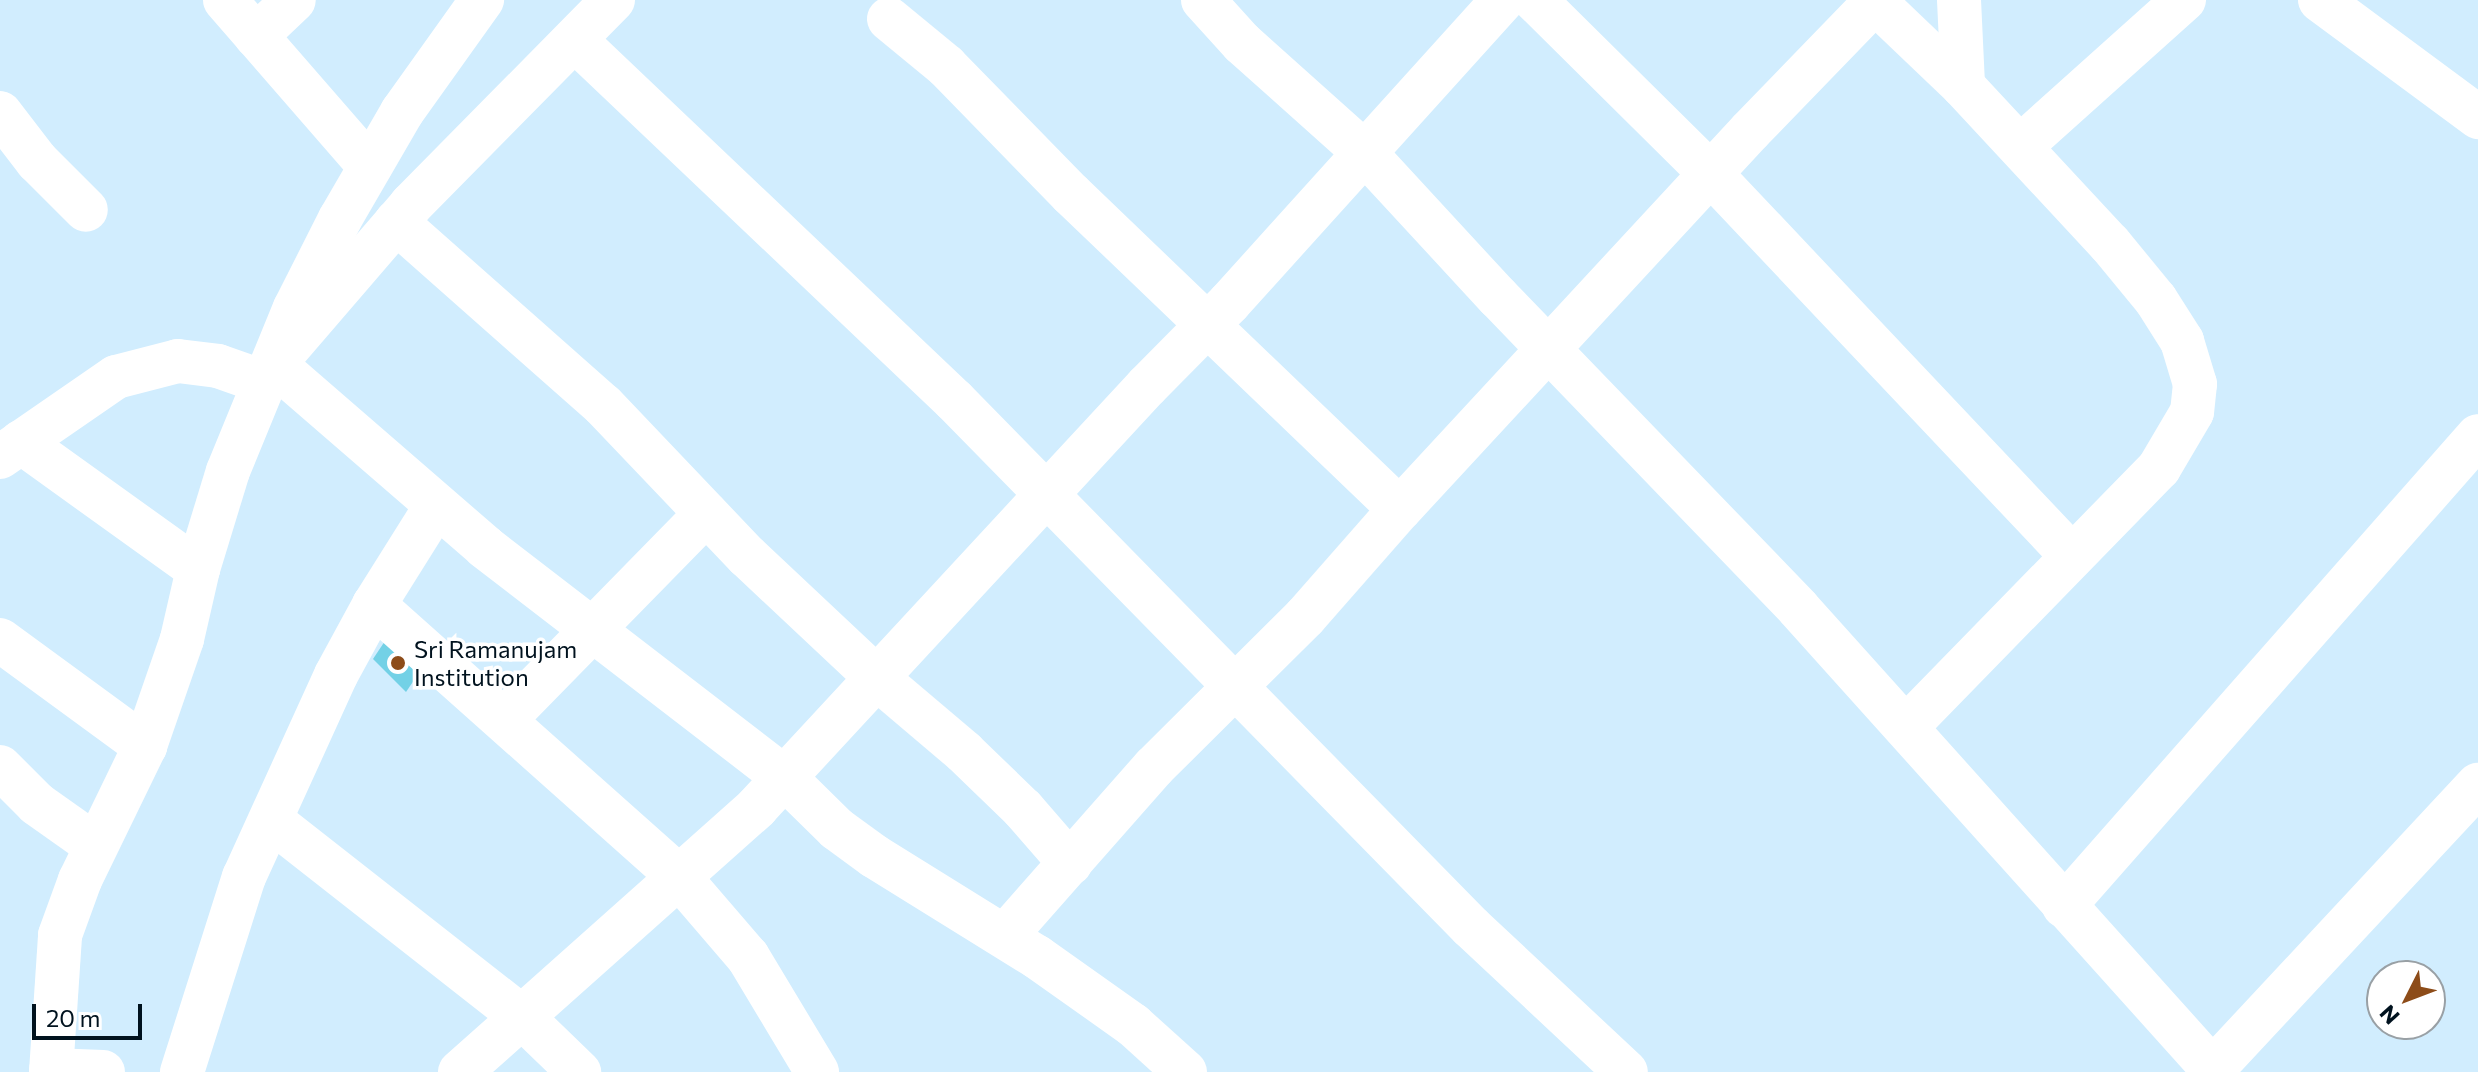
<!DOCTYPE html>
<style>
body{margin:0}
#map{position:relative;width:2478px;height:1072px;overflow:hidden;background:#d1edfe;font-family:Commissioner,sans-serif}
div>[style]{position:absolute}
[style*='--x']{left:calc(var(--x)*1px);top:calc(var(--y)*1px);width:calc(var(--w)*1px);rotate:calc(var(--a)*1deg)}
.building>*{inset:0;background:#73d1e6}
.minor>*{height:44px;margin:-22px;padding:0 22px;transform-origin:22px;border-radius:22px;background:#fff}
.dots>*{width:22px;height:22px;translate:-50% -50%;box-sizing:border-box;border:4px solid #fff;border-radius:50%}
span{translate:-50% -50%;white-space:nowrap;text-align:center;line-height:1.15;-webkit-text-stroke:7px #fff;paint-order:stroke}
.poi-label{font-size:24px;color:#00121e}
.left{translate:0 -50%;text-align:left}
.north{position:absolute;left:2366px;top:960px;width:80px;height:80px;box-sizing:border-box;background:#fff;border:2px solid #99a0a5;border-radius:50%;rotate:228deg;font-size:22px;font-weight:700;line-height:32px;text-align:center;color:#00121e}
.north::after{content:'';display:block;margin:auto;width:28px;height:36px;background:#8d4c19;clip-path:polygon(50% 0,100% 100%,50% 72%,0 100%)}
.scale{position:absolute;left:32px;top:1004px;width:110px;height:36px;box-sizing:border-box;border:4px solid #00121e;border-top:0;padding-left:10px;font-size:24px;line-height:28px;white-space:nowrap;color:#00121e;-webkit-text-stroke:6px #fff;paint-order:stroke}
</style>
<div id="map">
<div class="building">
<i style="clip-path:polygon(389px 635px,423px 667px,406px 692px,373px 659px)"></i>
</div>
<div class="minor">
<i style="--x:225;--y:0;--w:221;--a:49"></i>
<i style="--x:613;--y:0;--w:288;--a:134.6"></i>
<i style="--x:411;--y:205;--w:210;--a:130.7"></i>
<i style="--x:274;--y:364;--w:279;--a:40.9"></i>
<i style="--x:485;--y:547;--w:377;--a:37.6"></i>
<i style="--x:784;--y:777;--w:74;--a:44.5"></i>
<i style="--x:837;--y:829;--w:46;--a:36.1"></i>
<i style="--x:874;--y:856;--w:192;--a:31.8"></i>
<i style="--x:1037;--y:957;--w:118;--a:35.3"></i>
<i style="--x:1133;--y:1025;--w:70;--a:42.1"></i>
<i style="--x:1203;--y:0;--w:58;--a:47.8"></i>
<i style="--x:1242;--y:43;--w:164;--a:41.8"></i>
<i style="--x:1364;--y:152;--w:197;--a:47.3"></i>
<i style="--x:1498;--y:297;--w:432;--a:46"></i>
<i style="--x:1798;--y:608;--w:624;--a:48.05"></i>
<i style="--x:1535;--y:0;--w:247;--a:44.7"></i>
<i style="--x:1711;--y:174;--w:526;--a:46.62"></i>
<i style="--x:1873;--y:0;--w:124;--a:43.7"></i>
<i style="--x:1963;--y:86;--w:216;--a:47.1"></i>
<i style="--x:2110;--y:244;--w:72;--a:50.6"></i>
<i style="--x:2156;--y:300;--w:49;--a:57.6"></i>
<i style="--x:2182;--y:341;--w:45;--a:73.2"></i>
<i style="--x:2195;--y:384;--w:28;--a:96"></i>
<i style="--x:2192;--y:412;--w:65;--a:120.5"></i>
<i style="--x:2159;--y:468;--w:362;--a:134.3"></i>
<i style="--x:1959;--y:0;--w:86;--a:87.3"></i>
<i style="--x:2320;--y:0;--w:197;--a:36.5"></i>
<i style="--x:889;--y:19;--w:74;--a:39.5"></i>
<i style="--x:946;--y:66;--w:179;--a:45.7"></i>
<i style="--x:1071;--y:194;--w:455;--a:43.8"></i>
<i style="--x:256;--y:36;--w:52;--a:-43.5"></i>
<i style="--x:575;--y:40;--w:523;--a:43.53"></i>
<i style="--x:954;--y:400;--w:738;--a:45.55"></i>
<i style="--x:1471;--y:927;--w:212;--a:43.1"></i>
<i style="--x:0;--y:113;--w:61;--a:52.4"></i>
<i style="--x:37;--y:161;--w:69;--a:45"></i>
<i style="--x:2021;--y:146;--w:219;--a:-41.9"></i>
<i style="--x:396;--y:222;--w:276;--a:41.5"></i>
<i style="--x:603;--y:405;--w:209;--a:46.4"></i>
<i style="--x:747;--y:556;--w:180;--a:43.2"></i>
<i style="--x:878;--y:679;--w:113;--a:40.3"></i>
<i style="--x:964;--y:752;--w:82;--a:44"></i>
<i style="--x:1023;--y:809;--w:72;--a:49"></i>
<i style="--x:21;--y:442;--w:218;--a:35.7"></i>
<i style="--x:0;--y:457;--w:141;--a:-34.6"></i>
<i style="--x:116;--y:377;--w:64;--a:-14.5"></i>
<i style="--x:178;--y:361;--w:40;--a:7.1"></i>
<i style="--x:218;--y:366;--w:51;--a:19.5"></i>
<i style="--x:374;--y:605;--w:410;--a:41.7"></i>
<i style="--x:680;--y:878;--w:104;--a:49.3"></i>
<i style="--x:748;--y:957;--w:134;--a:59"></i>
<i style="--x:0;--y:640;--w:180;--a:36.2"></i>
<i style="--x:504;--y:720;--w:289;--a:-45.6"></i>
<i style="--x:0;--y:767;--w:52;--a:45"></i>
<i style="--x:37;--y:804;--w:71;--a:35.3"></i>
<i style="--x:272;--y:821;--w:316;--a:38.1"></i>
<i style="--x:521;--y:1016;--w:81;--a:44"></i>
<i style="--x:2064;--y:906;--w:626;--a:-48.62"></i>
<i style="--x:1005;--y:936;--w:225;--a:-48.6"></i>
<i style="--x:1154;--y:767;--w:213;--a:-44.8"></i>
<i style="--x:1305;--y:617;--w:144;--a:-48.7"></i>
<i style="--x:1400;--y:509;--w:515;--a:-47.2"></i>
<i style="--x:1750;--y:131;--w:182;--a:-45.9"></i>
<i style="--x:51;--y:1070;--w:52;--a:2.2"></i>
<i style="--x:2212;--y:1070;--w:390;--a:-47"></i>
<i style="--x:51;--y:1072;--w:137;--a:-86.2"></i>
<i style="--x:60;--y:935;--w:59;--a:-70"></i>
<i style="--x:80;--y:880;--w:149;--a:-64.1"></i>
<i style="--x:145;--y:746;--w:113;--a:-70.9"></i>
<i style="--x:182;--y:639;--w:72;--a:-77.1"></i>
<i style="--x:198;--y:569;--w:102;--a:-73"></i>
<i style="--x:228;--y:471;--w:176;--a:-67.7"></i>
<i style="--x:295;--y:308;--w:100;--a:-63.2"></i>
<i style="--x:340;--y:219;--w:124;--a:-59.9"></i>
<i style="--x:402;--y:112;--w:138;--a:-54.5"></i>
<i style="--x:182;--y:1072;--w:205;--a:-72.4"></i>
<i style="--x:244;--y:877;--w:222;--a:-65.5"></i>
<i style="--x:336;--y:675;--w:80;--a:-61.5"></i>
<i style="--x:374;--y:605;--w:117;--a:-57.9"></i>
<i style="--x:460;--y:1072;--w:398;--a:-41.7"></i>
<i style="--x:757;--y:807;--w:574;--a:-47.19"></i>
<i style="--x:1147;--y:386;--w:117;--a:-45.3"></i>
<i style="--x:1229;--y:303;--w:409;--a:-47.9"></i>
</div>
<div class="dots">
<i style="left:398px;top:663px;background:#8d4c19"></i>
</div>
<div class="poi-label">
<span class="left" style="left:414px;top:663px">Sri Ramanujam<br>Institution</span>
</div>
<div class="north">N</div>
<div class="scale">20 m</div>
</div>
